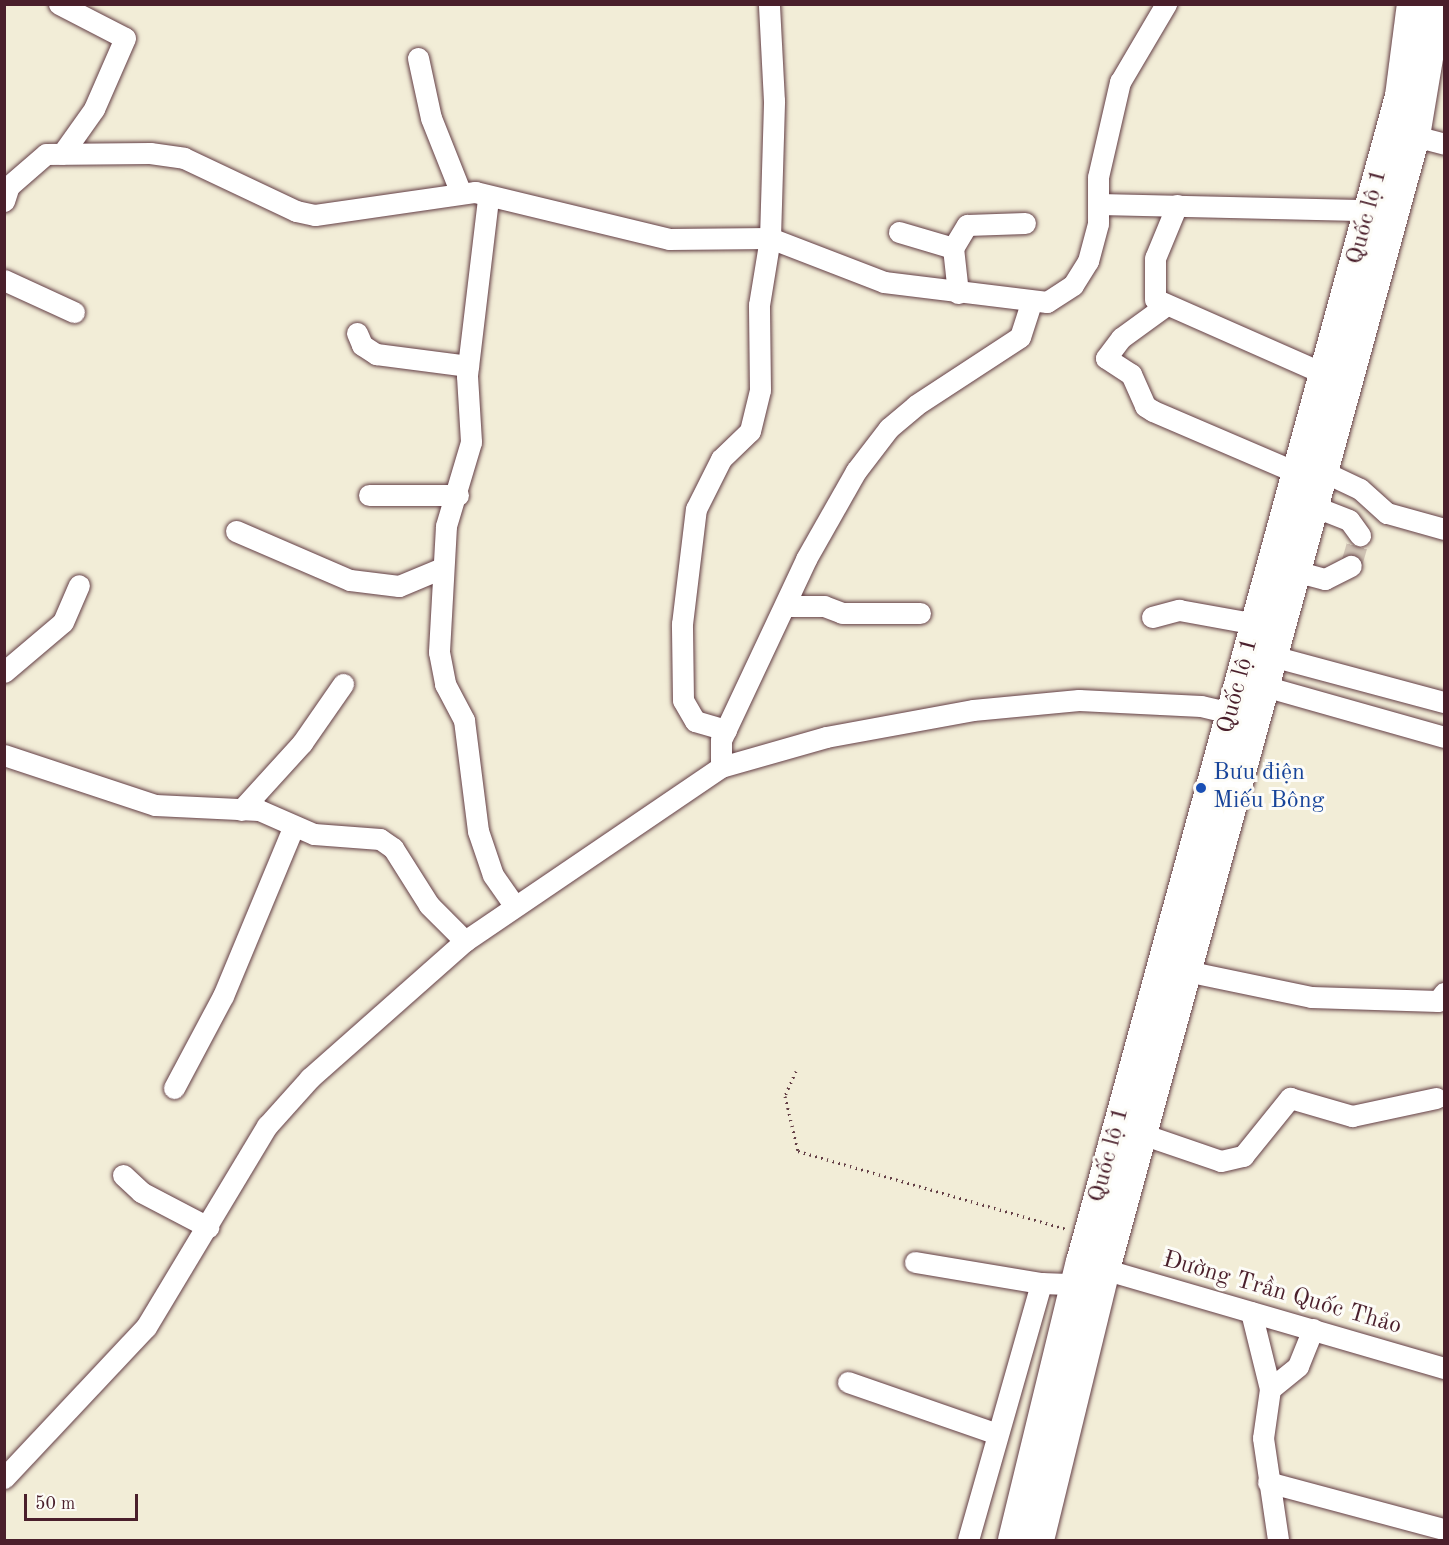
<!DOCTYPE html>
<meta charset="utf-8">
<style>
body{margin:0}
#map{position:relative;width:1449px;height:1545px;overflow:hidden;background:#f2edd7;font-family:"Old Standard TT",serif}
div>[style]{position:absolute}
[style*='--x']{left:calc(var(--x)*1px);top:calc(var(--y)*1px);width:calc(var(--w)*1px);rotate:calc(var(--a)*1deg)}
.minor-tunnel>*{height:21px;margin-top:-10.5px;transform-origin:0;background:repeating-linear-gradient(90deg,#d0c4b5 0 21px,transparent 0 31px)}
.path>*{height:3px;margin-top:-1.5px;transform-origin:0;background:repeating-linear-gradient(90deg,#633e45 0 1.5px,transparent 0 6px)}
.roads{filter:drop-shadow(0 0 2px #633e45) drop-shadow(0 0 2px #633e45)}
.minor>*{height:21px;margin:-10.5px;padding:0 10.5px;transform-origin:10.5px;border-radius:10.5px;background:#fff}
.highway>*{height:30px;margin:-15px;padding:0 15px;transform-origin:15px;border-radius:15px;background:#fff}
.dots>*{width:16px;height:16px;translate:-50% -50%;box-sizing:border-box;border:3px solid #fdfcf7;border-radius:50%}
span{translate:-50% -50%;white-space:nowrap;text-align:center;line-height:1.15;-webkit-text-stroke:6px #fdfcf7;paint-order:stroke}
.street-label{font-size:24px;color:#4a1f2b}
.transit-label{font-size:24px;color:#164399}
.left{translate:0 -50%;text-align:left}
.frame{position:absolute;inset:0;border:6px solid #4a1f2b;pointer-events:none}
.scale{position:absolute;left:24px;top:1494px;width:114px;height:27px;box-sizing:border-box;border:3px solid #4a1f2b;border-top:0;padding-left:8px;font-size:18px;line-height:21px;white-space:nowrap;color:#4a1f2b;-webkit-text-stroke:4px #fdfcf7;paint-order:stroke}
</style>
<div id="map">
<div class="minor-tunnel">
<i style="--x:1351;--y:566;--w:32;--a:-74"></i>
</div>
<div class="path">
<i style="--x:796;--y:1071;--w:27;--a:114"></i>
<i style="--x:785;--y:1096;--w:57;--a:76.7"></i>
<i style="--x:798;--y:1151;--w:280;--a:16.2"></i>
</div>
<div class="roads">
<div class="minor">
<i style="--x:59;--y:4;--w:74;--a:27.3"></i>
<i style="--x:125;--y:38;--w:77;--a:113.6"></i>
<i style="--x:94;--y:109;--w:55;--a:125.4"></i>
<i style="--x:418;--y:58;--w:61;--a:77.8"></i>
<i style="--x:431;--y:118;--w:79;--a:68.3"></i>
<i style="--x:1415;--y:136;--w:30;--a:15"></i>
<i style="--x:488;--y:199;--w:178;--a:96.8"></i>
<i style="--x:467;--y:376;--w:66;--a:86.5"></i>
<i style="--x:471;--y:442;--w:88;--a:106.6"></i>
<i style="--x:446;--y:526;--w:126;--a:93.2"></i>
<i style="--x:439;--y:652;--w:33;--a:79"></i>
<i style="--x:445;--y:684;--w:41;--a:62.2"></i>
<i style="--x:464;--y:720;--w:112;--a:82.8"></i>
<i style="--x:478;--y:831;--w:46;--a:71.2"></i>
<i style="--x:493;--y:875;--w:37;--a:55"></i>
<i style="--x:4;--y:201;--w:16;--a:-72"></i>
<i style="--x:9;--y:186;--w:49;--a:-40.9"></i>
<i style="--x:46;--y:154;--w:104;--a:-0.6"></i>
<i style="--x:150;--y:153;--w:34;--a:8"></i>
<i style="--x:184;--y:158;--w:124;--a:25.3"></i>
<i style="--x:296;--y:211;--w:19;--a:12"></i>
<i style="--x:315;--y:215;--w:162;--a:-8.2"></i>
<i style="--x:475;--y:192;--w:200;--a:13.6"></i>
<i style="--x:669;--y:239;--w:101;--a:-0.6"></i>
<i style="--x:770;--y:238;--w:122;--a:21.1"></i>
<i style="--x:884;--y:282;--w:164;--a:7"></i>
<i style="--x:1047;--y:302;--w:31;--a:-33"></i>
<i style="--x:1073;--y:285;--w:28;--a:-58"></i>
<i style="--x:1088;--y:261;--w:39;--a:-75"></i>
<i style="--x:1098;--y:223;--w:46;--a:-90"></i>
<i style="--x:1098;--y:177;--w:98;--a:-77"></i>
<i style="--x:1120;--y:82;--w:91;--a:-59.5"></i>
<i style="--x:1099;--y:204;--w:271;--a:1.3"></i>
<i style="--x:1177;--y:205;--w:57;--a:112.5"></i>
<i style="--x:1155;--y:258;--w:41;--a:90"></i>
<i style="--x:1155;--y:299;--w:186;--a:23.8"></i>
<i style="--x:899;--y:232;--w:56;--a:16.5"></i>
<i style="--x:4;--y:280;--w:77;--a:24.6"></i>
<i style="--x:958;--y:293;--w:45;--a:-96.3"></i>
<i style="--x:953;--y:248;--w:27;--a:-59"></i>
<i style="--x:967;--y:225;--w:58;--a:-2"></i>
<i style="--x:1165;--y:306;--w:54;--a:144"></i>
<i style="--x:1121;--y:338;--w:25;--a:127"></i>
<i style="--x:1106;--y:358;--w:30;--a:33"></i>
<i style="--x:1131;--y:374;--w:35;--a:66"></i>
<i style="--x:1145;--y:406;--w:9;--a:32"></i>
<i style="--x:1153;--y:411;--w:158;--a:23.2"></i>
<i style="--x:357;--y:333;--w:13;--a:67"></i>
<i style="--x:362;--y:345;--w:17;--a:33"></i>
<i style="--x:376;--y:354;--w:93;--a:7.4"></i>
<i style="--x:1322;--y:471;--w:42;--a:25.3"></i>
<i style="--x:1360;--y:489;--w:36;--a:42"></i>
<i style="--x:1387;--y:513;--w:59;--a:15.7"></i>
<i style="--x:369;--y:495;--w:89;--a:0"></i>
<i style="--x:1303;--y:502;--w:49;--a:21.4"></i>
<i style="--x:1349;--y:520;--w:19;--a:54"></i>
<i style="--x:236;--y:531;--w:124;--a:23.3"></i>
<i style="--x:350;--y:580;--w:49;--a:7"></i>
<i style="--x:399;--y:586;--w:47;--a:-22.7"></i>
<i style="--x:1295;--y:571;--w:31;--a:15"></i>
<i style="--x:1325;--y:579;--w:29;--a:-27"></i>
<i style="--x:786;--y:606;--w:38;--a:0"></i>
<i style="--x:824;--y:606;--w:19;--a:21"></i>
<i style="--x:842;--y:613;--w:78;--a:0"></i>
<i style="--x:1152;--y:617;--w:28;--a:-15"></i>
<i style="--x:1179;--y:610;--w:78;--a:10.3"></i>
<i style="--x:1272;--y:656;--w:178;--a:15"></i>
<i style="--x:4;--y:672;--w:77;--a:-40.3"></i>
<i style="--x:63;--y:622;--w:40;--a:-66.6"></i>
<i style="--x:1264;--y:686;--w:187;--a:15.8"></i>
<i style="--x:726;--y:730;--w:32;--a:-164"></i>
<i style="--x:695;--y:721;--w:24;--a:-120"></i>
<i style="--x:683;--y:700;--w:76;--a:-90.8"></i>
<i style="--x:682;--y:624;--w:116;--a:-83.1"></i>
<i style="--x:696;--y:509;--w:56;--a:-63.4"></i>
<i style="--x:721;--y:459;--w:40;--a:-44"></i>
<i style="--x:750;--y:431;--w:42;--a:-76.3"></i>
<i style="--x:760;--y:390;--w:85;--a:-90.7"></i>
<i style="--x:759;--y:305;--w:68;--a:-80.7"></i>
<i style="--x:770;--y:238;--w:137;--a:-88.3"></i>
<i style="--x:774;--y:101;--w:97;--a:-93"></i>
<i style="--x:4;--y:755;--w:159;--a:18.3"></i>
<i style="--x:155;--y:805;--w:104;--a:2.8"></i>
<i style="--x:259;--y:810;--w:60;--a:23.6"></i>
<i style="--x:314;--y:834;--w:66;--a:4.3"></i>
<i style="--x:380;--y:839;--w:16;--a:35"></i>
<i style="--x:393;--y:848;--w:67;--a:57.7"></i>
<i style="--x:429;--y:905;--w:51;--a:45"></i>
<i style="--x:721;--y:767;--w:27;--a:-90"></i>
<i style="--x:721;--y:740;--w:200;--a:-64.8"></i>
<i style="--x:806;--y:559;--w:101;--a:-60.4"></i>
<i style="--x:856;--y:471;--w:54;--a:-52.5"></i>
<i style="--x:889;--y:428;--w:35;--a:-40"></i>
<i style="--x:916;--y:405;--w:124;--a:-33.2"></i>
<i style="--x:1020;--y:337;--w:38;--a:-72"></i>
<i style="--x:241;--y:810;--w:91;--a:-47.7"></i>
<i style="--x:302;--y:743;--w:72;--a:-55.2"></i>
<i style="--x:1186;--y:971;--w:128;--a:11.7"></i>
<i style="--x:1311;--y:997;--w:127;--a:1.8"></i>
<i style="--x:1438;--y:1001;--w:10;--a:-53"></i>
<i style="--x:174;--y:1088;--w:104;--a:-62"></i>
<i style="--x:223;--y:996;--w:182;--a:-67.4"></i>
<i style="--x:1142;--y:1134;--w:83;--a:18.9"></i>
<i style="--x:1221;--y:1161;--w:23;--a:-13"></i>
<i style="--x:1243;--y:1156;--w:75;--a:-51"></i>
<i style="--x:1290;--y:1098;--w:65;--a:16.2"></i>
<i style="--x:1352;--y:1116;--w:86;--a:-12.1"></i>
<i style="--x:123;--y:1175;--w:25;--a:43"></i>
<i style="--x:141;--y:1192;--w:76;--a:27.6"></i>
<i style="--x:915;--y:1262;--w:128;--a:9.5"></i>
<i style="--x:1093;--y:1266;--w:366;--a:16.2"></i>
<i style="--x:1251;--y:1312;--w:79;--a:76.1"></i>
<i style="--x:1270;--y:1389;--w:49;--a:98.1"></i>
<i style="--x:1263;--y:1438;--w:103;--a:81.6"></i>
<i style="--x:848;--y:1382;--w:158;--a:19.2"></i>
<i style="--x:1270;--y:1389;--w:36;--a:-39"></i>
<i style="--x:1298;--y:1366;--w:40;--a:-68"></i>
<i style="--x:4;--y:1478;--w:207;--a:-46.8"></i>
<i style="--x:146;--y:1327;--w:235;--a:-59"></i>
<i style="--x:267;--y:1126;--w:64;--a:-48.1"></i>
<i style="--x:310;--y:1078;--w:207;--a:-41.5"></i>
<i style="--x:465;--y:941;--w:310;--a:-34.2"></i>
<i style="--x:721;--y:767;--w:109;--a:-15.9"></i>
<i style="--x:826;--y:737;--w:149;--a:-10.4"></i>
<i style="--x:973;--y:710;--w:106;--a:-5.4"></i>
<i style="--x:1079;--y:700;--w:122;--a:2.8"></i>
<i style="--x:1201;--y:706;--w:43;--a:13.4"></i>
<i style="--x:1268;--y:1482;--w:182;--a:15"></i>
<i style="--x:968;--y:1540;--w:267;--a:-74.1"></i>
<i style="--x:1041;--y:1283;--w:34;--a:2"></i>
</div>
<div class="highway">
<i style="--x:1013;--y:1540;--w:286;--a:-76.3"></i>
<i style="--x:1081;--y:1262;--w:1209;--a:-74.7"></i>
<i style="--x:1400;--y:96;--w:93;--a:-82.6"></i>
<i style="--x:1039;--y:1540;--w:279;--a:-76.3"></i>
<i style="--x:1105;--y:1269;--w:1175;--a:-74.7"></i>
<i style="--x:1415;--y:136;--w:134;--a:-80.5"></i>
</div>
</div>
<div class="dots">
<i style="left:1201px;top:788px;background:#1a4fb4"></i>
</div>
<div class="street-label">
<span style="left:1368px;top:217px;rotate:-75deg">Quốc lộ 1</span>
<span style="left:1239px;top:686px;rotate:-75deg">Quốc lộ 1</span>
<span style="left:1110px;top:1155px;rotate:-75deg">Quốc lộ 1</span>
<span style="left:1282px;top:1294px;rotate:16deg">Đường Trần Quốc Thảo</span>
</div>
<div class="transit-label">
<span class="left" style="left:1213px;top:788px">Bưu điện<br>Miếu Bông</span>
</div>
<div class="frame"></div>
<div class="scale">50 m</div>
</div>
